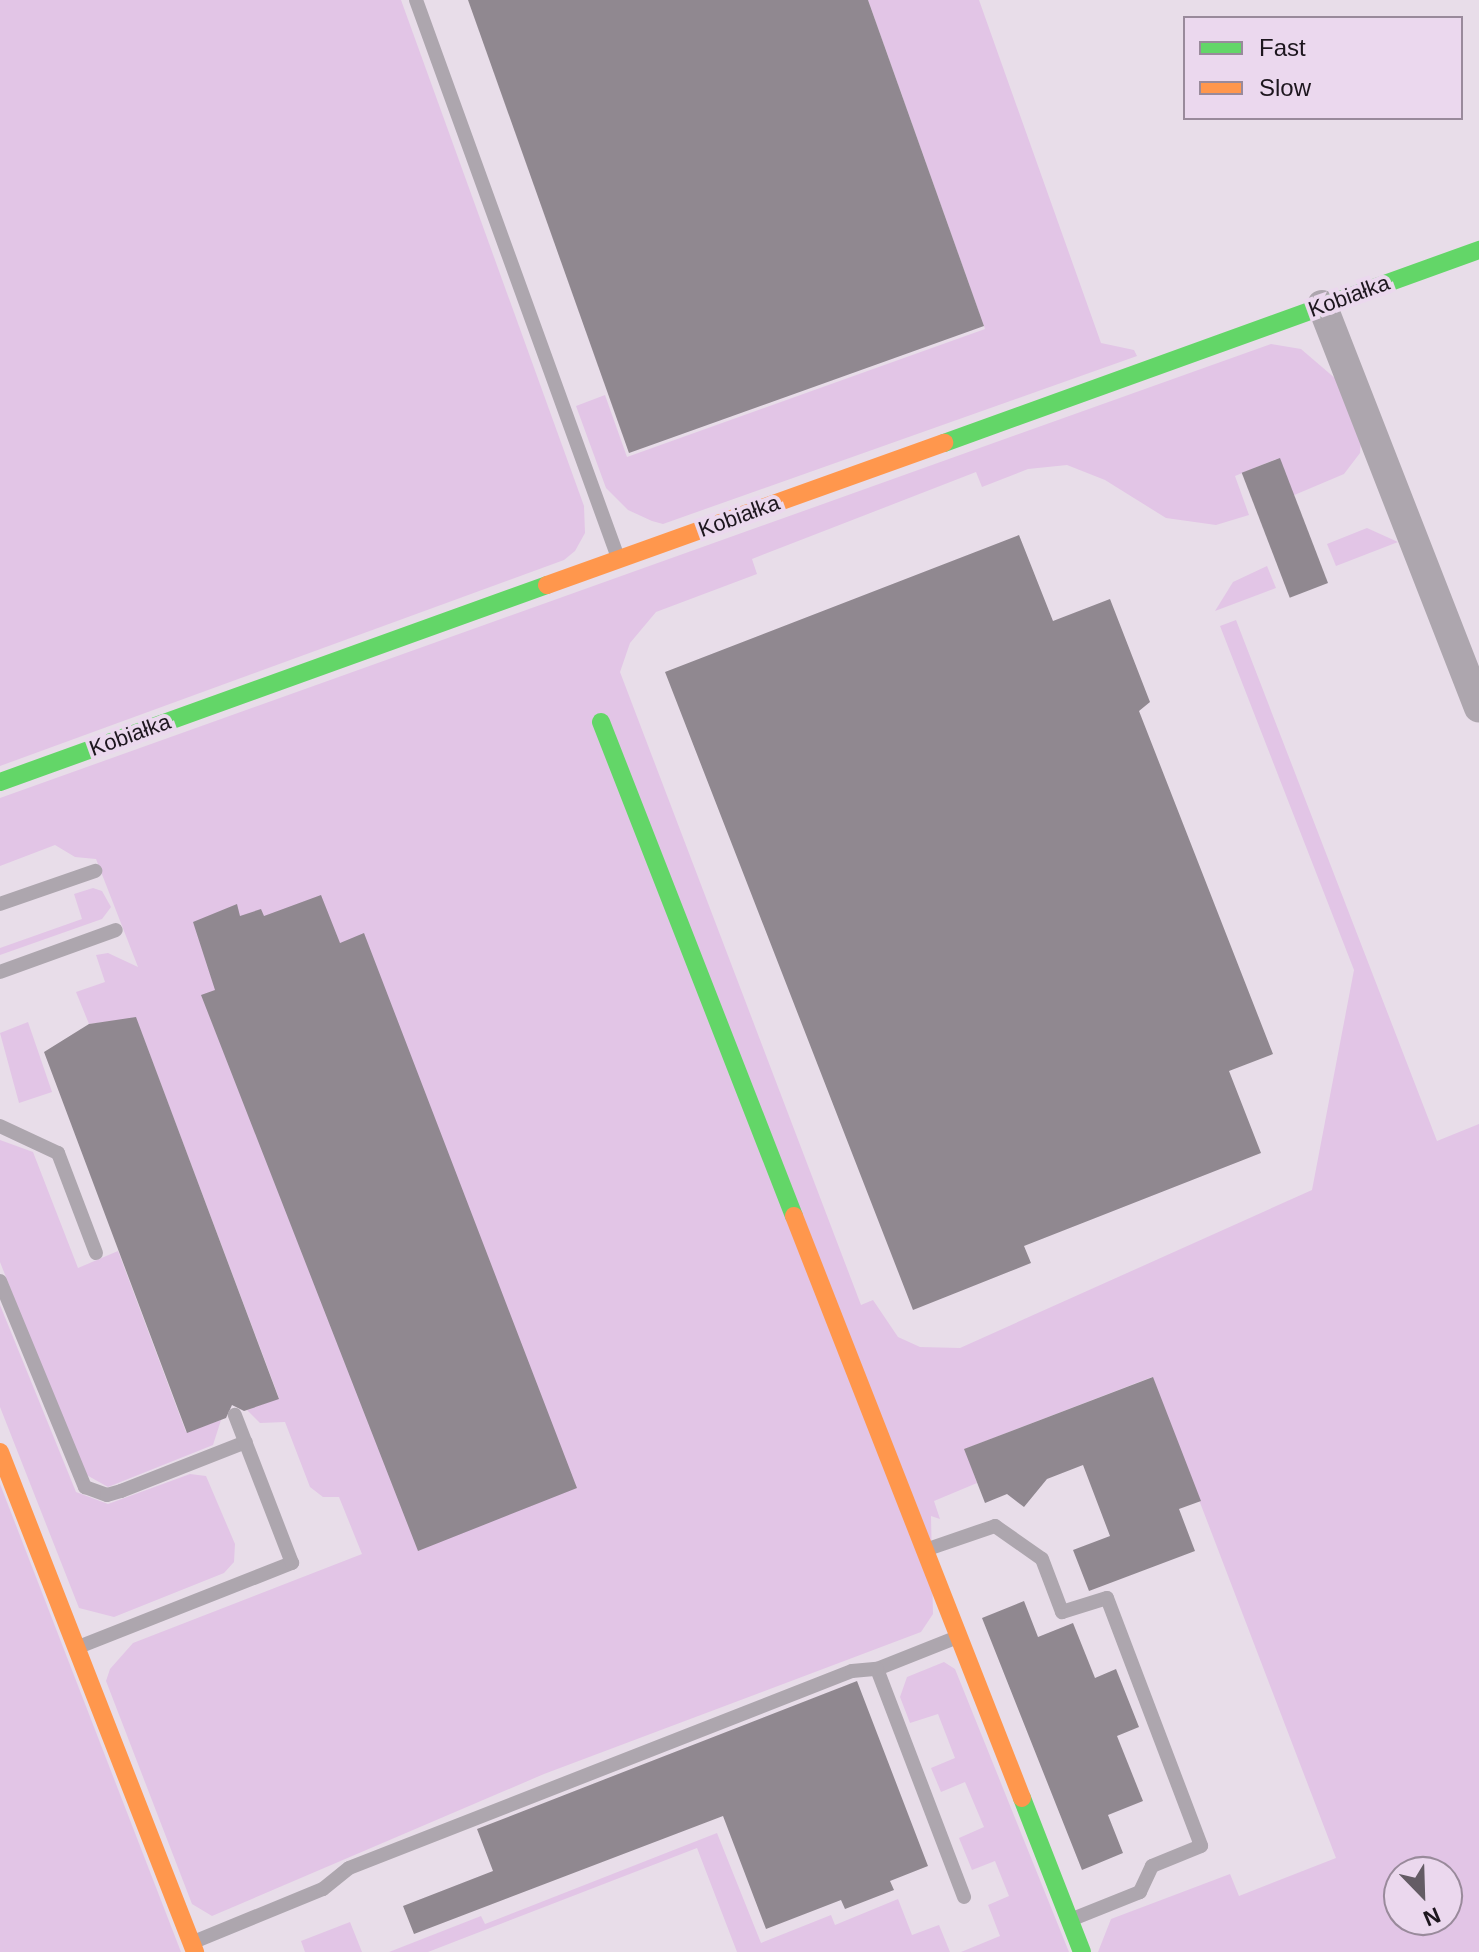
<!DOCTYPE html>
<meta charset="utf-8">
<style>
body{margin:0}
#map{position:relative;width:1479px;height:1952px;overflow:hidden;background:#e8dde9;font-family:Helvetica,sans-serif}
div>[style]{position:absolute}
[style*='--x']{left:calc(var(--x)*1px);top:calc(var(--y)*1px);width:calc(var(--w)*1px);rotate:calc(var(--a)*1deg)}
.green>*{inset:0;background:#e2c5e6}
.building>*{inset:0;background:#908890;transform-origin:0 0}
.lane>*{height:14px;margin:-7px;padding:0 7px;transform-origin:7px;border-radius:7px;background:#ada6ae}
.street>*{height:30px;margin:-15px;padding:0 15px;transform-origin:15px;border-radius:15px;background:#ada6ae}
.fast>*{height:18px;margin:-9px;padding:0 9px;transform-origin:9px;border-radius:9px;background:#63d668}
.slow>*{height:18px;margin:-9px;padding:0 9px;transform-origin:9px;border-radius:9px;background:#ff974d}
span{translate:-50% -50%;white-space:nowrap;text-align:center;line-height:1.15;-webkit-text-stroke:8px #ebd8ee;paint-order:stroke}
.street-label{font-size:22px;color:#1d161e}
.legend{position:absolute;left:1183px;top:16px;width:280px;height:104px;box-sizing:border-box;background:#ebd8ee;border:2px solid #998a9b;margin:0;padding:10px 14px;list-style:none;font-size:24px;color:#1d161e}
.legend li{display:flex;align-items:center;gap:16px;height:40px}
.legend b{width:40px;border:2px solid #998a9b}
.north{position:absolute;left:1383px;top:1856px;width:80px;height:80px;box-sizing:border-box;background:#ebd8ee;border:2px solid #998a9b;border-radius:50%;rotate:157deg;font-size:22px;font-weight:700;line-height:32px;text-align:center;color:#1d161e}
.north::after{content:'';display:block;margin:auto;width:28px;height:36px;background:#645c65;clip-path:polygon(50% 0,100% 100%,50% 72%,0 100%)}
</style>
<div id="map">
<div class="green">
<i style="clip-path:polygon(0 0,401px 0,584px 506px,585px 533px,575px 551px,564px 560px,0 766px)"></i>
<i style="clip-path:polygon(868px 0,979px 0,1101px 343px,1134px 350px,1137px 356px,663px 524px,652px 521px,628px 510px,606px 488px,576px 406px,605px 395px,627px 457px,985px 329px)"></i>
<i style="clip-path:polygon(evenodd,1271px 344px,1301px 349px,1343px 385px,1361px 439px,1360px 453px,1344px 474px,1292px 496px,1276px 459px,1235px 476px,1249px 515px,1216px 525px,1166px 518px,1105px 480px,1067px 465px,1028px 469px,982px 487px,976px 472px,752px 559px,757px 574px,656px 612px,630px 643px,620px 672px,861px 1305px,873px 1300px,898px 1337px,920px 1347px,960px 1348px,1312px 1190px,1354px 970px,1220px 626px,1236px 620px,1437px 1141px,1479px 1124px,1479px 1952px,1098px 1952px,1111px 1919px,1230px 1874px,1239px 1896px,1336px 1858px,1152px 1377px,965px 1449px,977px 1483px,934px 1501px,940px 1519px,931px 1516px,933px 1614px,921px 1632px,544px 1774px,212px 1916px,192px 1904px,106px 1681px,110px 1669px,133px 1643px,362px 1554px,339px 1497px,323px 1497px,310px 1487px,285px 1422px,260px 1423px,247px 1410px,279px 1398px,136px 1018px,89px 1024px,76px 992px,105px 982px,96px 955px,108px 953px,138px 967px,96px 859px,75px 857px,55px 845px,0 866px,0 798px,1271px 344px,1399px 1872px,1447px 1872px,1447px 1920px,1399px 1920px,1399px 1872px)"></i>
<i style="clip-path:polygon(1367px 528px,1398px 542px,1336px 566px,1327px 544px)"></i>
<i style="clip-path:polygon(1267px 566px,1276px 588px,1215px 611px,1233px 582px)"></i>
<i style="clip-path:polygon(93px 888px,102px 891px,111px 907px,102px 919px,0 955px,0 948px,82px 919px,74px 894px)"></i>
<i style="clip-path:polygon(28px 1022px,52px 1092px,19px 1103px,0 1033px)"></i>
<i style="clip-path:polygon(0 1140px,33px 1152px,78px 1268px,118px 1251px,186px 1432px,221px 1420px,213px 1445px,108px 1487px,83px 1473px,0 1262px)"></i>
<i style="clip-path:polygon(0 1305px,76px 1492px,108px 1504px,190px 1474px,206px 1476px,235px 1544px,234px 1562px,224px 1573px,114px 1617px,79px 1608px,0 1407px)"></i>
<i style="clip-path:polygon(0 1484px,181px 1952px,0 1952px)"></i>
<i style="clip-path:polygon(944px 1662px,955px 1669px,1069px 1952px,961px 1952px,1000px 1936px,988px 1905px,1009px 1896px,995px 1861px,972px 1870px,959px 1838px,984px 1827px,965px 1782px,941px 1792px,931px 1768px,955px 1758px,938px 1714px,910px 1723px,900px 1697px,907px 1677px)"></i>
<i style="clip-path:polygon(717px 1833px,761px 1943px,831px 1915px,835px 1925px,898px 1899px,912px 1935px,939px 1925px,950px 1952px,737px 1952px,697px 1848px,428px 1952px,389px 1952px,481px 1916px,485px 1924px)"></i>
<i style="clip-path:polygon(350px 1922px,362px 1952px,305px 1952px,301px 1941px)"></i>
</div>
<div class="building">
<i style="clip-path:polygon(468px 0,868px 0,984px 326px,629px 453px)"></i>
<i style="left:1280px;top:458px;width:134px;height:41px;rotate:69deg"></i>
<i style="clip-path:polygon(1019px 535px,1053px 621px,1110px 599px,1150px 702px,1139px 711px,1273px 1054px,1229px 1071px,1261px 1153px,1024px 1246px,1031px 1263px,913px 1310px,665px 672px)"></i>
<i style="clip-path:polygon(321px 895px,340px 943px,364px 933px,577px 1488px,418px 1551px,201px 995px,215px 990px,193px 922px,237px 904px,240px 916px,261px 909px,264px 916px)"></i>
<i style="clip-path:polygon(136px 1017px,279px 1399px,244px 1411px,232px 1405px,226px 1418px,187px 1433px,44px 1052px,89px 1024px)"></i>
<i style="clip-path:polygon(1153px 1377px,1201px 1501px,1179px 1509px,1195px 1551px,1089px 1591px,1073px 1550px,1110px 1536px,1083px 1465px,1047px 1479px,1024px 1507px,1007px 1494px,985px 1503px,964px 1449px)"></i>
<i style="clip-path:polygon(1024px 1601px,1038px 1637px,1073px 1623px,1095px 1678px,1116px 1669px,1139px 1727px,1117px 1736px,1143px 1801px,1108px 1815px,1123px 1853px,1082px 1870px,982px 1618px)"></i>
<i style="clip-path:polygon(857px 1681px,928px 1866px,890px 1881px,894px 1890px,845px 1909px,841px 1900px,766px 1929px,723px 1816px,414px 1934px,403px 1906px,493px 1871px,477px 1829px)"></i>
</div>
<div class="lane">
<i style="--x:416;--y:0;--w:590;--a:70.09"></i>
<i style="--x:0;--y:904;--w:101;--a:-19.2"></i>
<i style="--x:0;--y:972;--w:123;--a:-19.9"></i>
<i style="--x:0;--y:1126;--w:64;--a:25"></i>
<i style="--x:58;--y:1153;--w:107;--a:69.2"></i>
<i style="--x:0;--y:1281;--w:223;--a:67.6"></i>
<i style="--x:85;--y:1487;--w:23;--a:20"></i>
<i style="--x:107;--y:1495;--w:15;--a:-16"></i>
<i style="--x:121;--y:1491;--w:134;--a:-21.4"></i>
<i style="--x:928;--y:1549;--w:71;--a:-18.9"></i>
<i style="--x:995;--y:1526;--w:57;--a:35.1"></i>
<i style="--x:1042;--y:1559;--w:57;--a:69.3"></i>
<i style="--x:1062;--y:1612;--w:47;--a:-17.3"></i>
<i style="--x:1107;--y:1598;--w:265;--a:69.2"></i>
<i style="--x:1201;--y:1846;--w:53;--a:157.8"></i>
<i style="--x:1152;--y:1866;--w:29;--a:115"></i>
<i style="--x:1140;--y:1892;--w:72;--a:158.1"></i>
<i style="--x:955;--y:1638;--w:84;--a:158.3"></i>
<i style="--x:877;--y:1669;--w:244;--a:69.1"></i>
<i style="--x:81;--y:1646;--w:227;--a:-21.5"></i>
<i style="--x:292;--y:1563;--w:159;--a:-111.1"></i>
<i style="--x:196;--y:1941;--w:137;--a:-22.3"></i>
<i style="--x:323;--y:1889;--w:33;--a:-39"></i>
<i style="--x:349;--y:1868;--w:540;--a:-21.39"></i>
<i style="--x:852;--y:1671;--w:25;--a:-5"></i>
</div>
<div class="street">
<i style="--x:1322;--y:305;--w:432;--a:68.7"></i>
</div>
<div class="fast">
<i style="--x:944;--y:443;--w:569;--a:-19.84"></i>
<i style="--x:601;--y:722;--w:530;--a:68.66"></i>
<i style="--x:0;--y:782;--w:581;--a:-19.81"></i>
<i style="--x:1022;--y:1798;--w:165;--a:68.7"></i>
</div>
<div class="slow">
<i style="--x:547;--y:585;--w:422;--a:-19.7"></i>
<i style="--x:794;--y:1216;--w:625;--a:68.61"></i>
<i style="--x:0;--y:1452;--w:537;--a:68.69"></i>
</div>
<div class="street-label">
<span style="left:1349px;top:296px;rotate:-20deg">Kobiałka</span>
<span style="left:739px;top:516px;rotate:-20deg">Kobiałka</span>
<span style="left:130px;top:735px;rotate:-20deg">Kobiałka</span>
</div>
<ul class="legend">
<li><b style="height:10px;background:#63d668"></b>Fast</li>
<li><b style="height:10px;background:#ff974d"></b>Slow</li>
</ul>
<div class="north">N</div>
</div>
